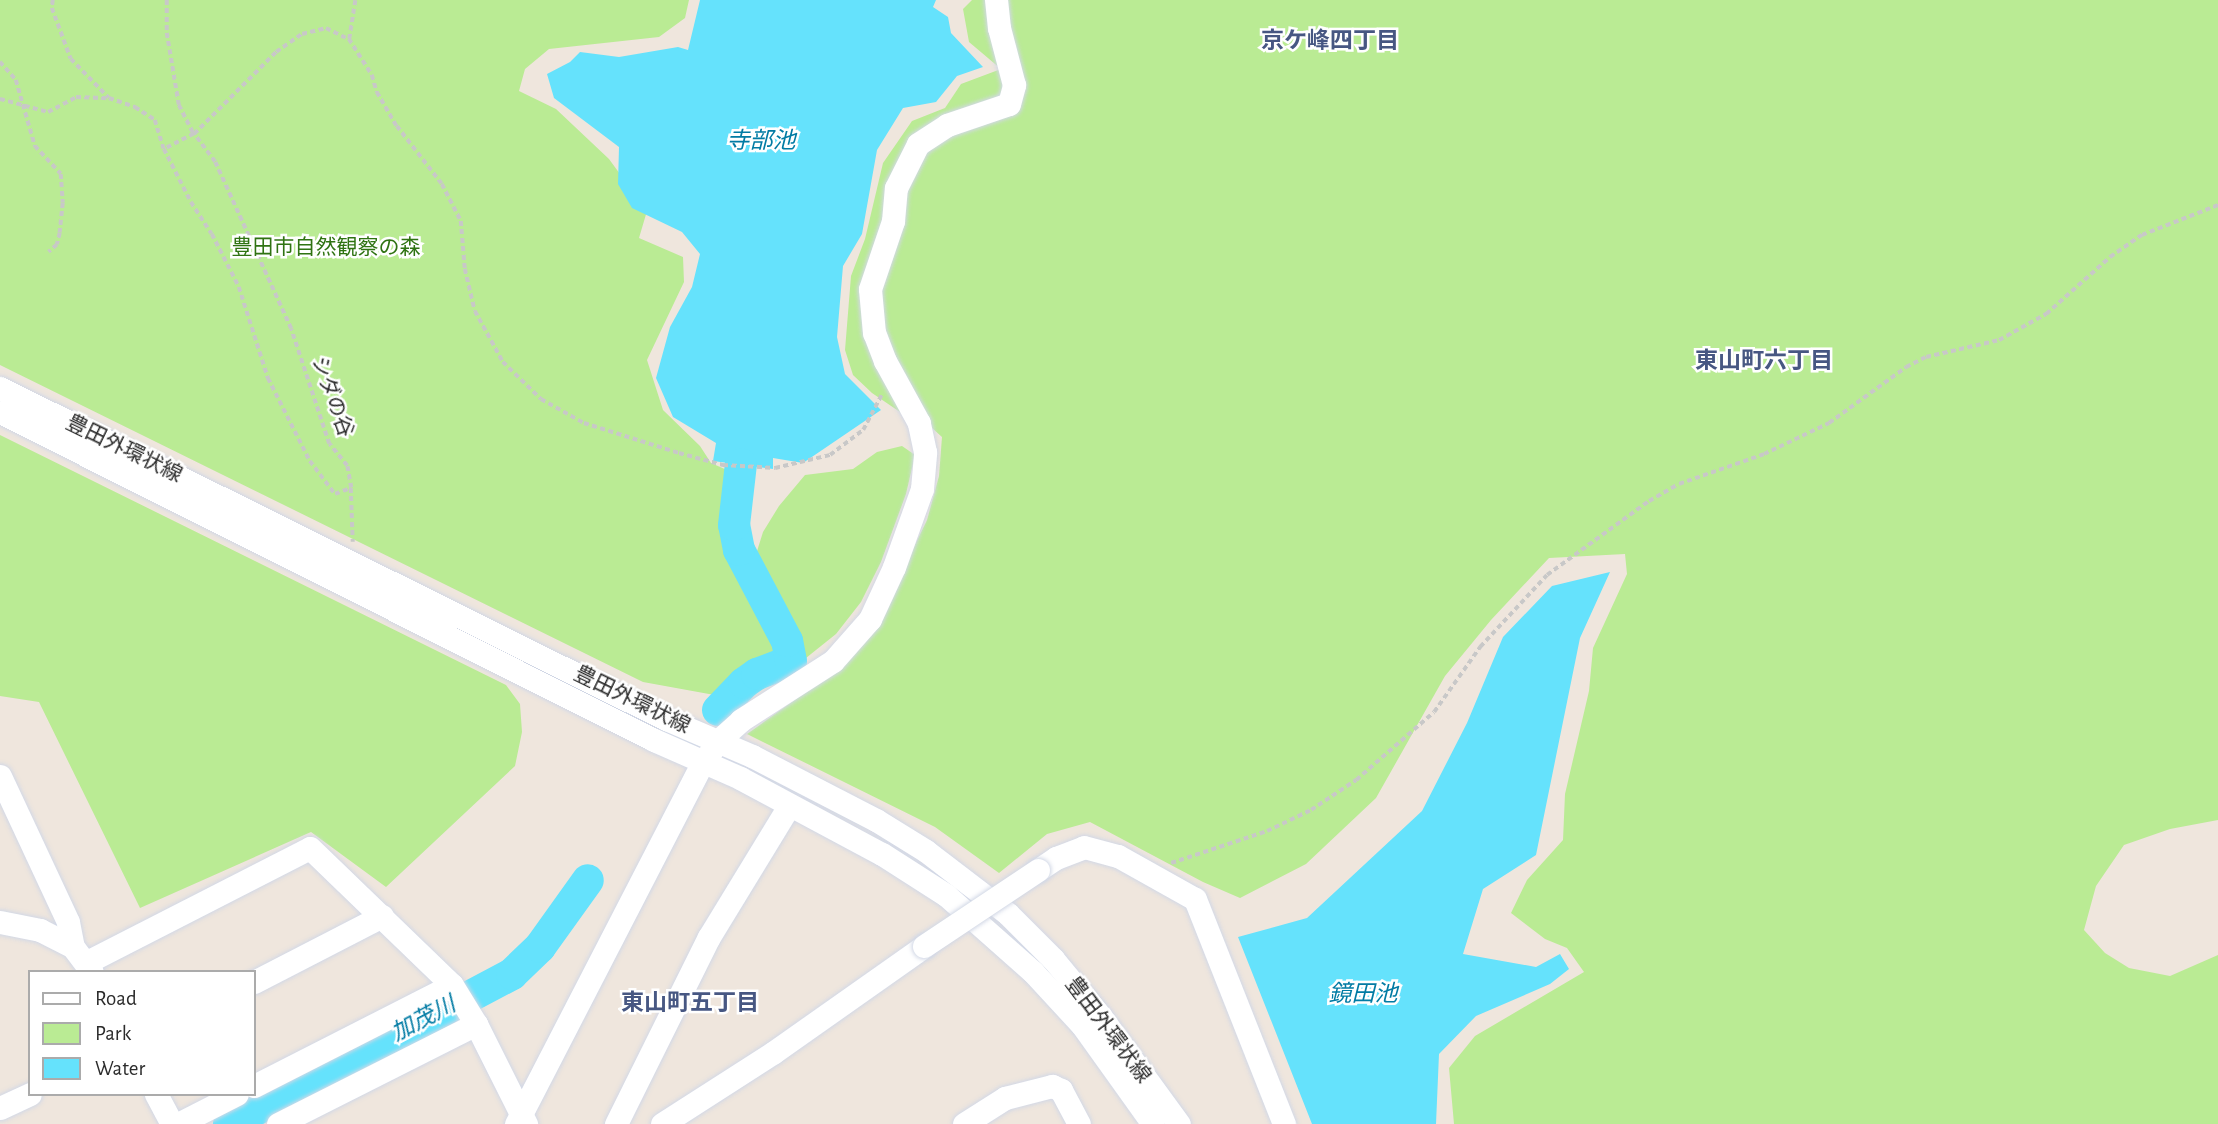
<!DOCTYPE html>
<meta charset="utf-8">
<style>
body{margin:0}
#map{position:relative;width:2218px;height:1124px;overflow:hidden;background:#efe6dd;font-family:"Alegreya Sans","Noto Sans JP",sans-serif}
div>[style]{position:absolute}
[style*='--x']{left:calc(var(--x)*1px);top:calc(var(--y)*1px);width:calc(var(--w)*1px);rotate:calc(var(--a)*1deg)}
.green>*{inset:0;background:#baeb94}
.water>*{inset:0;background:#65e2fc}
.river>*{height:32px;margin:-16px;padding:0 16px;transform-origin:16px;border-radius:16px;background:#65e2fc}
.path>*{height:3.5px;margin-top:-1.75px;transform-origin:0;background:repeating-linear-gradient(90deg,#c8c8c8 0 5px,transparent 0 8.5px)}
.roads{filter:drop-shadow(0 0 2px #d2d8e6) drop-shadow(0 0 2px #d2d8e6)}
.minor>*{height:23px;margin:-11.5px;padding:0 11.5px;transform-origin:11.5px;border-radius:11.5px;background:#fff}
.bridges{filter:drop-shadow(0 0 2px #d2d8e6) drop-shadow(0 0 2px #d2d8e6)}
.minor-bridge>*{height:23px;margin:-11.5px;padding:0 11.5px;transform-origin:11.5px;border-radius:11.5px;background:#fff}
span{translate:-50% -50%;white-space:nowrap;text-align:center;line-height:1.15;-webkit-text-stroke:5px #fff;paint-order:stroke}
.park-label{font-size:21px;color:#2f7312}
.street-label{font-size:21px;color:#2c2c2c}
.neighbourhood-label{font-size:23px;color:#475782;font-weight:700}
.water-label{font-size:23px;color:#017ba4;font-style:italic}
.legend{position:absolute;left:28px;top:970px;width:228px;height:126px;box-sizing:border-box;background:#fff;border:2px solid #ababab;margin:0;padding:9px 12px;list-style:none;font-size:21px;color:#2c2c2c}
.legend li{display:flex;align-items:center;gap:14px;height:35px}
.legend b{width:35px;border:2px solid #ababab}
</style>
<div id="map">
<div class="green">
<i style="clip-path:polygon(0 0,689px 0,685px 18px,659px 37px,549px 49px,525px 69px,519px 91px,556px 109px,609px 159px,647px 211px,639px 238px,683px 257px,684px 282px,647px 360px,663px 410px,700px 446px,711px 463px,736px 474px,729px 533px,733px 556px,782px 657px,737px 681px,720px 696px,643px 682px,0 365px)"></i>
<i style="clip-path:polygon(972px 0,2218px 0,2218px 820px,2170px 829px,2124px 845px,2096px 886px,2084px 930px,2105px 953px,2129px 968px,2170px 976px,2218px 955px,2218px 1124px,1454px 1124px,1449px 1068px,1475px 1036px,1584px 972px,1567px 948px,1545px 939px,1511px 913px,1527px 880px,1563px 840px,1565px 794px,1589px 691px,1593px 648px,1627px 574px,1625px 554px,1549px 558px,1491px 620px,1445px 676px,1376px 798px,1306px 864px,1240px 898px,1203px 882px,1090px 822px,1047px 834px,999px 873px,935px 827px,747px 734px,834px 672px,882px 613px,927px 520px,939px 476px,942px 437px,922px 419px,900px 412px,872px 393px,853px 375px,845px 350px,851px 276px,865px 239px,883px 163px,912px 121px,945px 108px,961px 84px,1001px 69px,969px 42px,963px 9px)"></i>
<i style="clip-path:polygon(0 435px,506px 685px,520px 704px,522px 732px,515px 766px,386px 887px,311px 832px,140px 908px,39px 702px,0 696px)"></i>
<i style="clip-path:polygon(902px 446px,915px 455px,906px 494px,881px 562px,861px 602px,836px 634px,801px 662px,753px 564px,763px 532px,779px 506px,805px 475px,853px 469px,877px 452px)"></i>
</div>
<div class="water">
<i style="clip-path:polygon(700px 0,936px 0,933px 7px,948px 17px,951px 33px,983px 67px,957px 76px,936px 102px,903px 108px,877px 150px,862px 234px,843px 266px,837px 337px,845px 374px,881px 410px,803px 463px,773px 458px,773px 469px,713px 461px,716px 443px,673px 417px,656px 378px,670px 327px,692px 287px,700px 254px,682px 232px,632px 208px,618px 184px,619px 147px,554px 98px,547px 74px,570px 62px,580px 52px,619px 57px,678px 47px,688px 50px)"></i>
<i style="clip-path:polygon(1610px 572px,1580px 638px,1536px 855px,1483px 889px,1463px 954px,1536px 967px,1560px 954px,1569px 969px,1550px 984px,1476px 1016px,1439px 1054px,1436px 1124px,1312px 1124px,1238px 937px,1307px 918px,1422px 811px,1467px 723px,1503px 637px,1552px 586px)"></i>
</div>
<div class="river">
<i style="--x:718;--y:710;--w:37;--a:-46"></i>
<i style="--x:744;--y:683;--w:16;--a:-35"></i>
<i style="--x:757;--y:674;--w:36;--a:-21"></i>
<i style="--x:791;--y:661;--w:20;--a:-101"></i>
<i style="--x:787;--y:641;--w:103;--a:-117.8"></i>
<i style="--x:739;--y:550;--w:25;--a:-101"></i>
<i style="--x:734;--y:525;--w:61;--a:-83.5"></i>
<i style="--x:229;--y:1124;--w:320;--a:-27.9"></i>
<i style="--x:512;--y:974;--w:39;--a:-44"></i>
<i style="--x:540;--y:947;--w:82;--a:-54.4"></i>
</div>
<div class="path">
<i style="--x:53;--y:0;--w:8;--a:97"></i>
<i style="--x:52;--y:8;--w:54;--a:69.6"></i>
<i style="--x:71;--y:59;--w:54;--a:45.7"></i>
<i style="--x:167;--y:0;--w:33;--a:90"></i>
<i style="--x:167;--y:33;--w:73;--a:80.5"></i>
<i style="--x:179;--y:105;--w:33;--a:63"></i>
<i style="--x:194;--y:134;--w:116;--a:-45"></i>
<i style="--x:276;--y:52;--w:32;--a:-35"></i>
<i style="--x:302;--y:34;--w:25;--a:-14"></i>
<i style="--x:326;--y:28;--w:25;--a:26"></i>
<i style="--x:349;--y:39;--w:43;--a:57.4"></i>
<i style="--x:372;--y:75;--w:18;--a:74"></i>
<i style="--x:377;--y:92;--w:39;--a:60"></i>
<i style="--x:397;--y:126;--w:73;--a:52.2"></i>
<i style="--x:442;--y:184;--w:42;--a:62.8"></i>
<i style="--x:461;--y:221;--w:48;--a:85.2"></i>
<i style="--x:465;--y:269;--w:43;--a:76.6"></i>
<i style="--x:475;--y:311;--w:58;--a:61.2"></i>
<i style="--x:503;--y:362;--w:53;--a:44.2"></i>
<i style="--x:541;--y:399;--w:49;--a:29.2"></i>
<i style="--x:584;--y:423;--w:100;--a:17.5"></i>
<i style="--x:679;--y:453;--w:46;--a:15.3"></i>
<i style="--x:723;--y:465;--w:52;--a:3.3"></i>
<i style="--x:775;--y:468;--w:57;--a:-13.3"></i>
<i style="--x:830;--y:455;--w:41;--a:-37.1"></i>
<i style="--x:863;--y:430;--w:41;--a:-62.2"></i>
<i style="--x:349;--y:39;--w:39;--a:-81"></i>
<i style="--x:0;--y:62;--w:24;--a:48"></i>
<i style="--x:16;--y:80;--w:69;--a:73.9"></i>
<i style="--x:35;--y:146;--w:38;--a:47"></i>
<i style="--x:61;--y:174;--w:29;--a:86"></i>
<i style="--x:63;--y:203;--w:30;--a:96"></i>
<i style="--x:60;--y:233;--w:12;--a:104"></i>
<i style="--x:57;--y:245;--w:11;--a:139"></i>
<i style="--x:0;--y:99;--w:50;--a:15.2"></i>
<i style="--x:48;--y:112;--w:32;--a:-28"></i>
<i style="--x:76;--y:97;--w:33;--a:2"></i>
<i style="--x:109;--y:98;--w:28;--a:19"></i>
<i style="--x:135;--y:107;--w:24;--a:33"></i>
<i style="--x:155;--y:120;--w:30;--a:73"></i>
<i style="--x:164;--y:149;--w:59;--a:63"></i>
<i style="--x:191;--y:202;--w:38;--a:57"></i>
<i style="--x:212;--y:234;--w:59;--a:63"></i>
<i style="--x:239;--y:287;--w:96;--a:72.3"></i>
<i style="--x:268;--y:378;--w:93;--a:63.2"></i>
<i style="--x:310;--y:461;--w:41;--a:52.9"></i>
<i style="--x:335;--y:494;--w:17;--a:-21"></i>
<i style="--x:351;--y:488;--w:22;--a:-100"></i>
<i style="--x:347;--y:466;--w:28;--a:-129"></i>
<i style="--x:329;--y:444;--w:121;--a:-108.3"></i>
<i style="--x:291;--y:329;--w:183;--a:-114.5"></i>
<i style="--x:215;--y:162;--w:35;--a:-127"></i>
<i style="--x:194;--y:134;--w:34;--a:153"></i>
<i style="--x:351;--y:488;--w:54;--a:87.9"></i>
<i style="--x:1171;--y:863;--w:101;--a:-18.4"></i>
<i style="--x:1267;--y:831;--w:49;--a:-25.5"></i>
<i style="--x:1311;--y:810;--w:54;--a:-33.7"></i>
<i style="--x:1356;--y:780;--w:103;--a:-41.1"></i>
<i style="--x:1434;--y:712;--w:80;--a:-54.7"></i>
<i style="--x:1480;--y:647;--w:98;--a:-47.1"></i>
<i style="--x:1547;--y:575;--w:126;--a:-36"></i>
<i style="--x:1649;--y:501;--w:34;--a:-30"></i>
<i style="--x:1679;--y:484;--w:90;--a:-19.4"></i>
<i style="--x:1764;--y:454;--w:72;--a:-25.5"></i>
<i style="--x:1829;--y:423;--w:95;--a:-36"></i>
<i style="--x:1906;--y:367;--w:22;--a:-27"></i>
<i style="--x:1926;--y:357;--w:75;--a:-13.1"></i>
<i style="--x:1999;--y:340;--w:54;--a:-29"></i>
<i style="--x:2046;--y:314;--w:86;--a:-41.7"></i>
<i style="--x:2110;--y:257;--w:39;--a:-35"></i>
<i style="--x:2142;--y:235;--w:82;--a:-21.5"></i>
</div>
<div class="roads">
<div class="minor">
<i style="--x:0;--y:388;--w:744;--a:26.43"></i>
<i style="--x:666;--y:719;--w:94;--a:23.3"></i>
<i style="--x:752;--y:756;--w:140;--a:27.3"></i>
<i style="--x:876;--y:820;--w:59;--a:31.8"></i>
<i style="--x:926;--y:851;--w:103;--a:37.5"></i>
<i style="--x:1008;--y:914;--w:64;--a:45"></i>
<i style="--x:1053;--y:959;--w:75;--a:50.4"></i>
<i style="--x:1101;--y:1017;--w:132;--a:53.9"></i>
<i style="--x:0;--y:412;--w:732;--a:26.64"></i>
<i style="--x:654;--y:740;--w:94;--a:23.8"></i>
<i style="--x:740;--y:778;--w:161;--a:28.2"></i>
<i style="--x:882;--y:854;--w:76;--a:32.6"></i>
<i style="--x:946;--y:895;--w:116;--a:41.5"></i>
<i style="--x:1033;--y:972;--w:72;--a:47.2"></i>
<i style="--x:1082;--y:1025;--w:122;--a:54.4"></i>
<i style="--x:0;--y:776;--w:161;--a:65"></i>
<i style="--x:68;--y:922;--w:25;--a:79"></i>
<i style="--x:73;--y:947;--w:31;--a:53"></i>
<i style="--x:1038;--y:870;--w:22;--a:-34"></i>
<i style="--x:1056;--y:858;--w:30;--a:-21"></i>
<i style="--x:1084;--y:847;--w:35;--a:15"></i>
<i style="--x:1118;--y:856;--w:88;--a:29.2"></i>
<i style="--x:1195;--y:899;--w:242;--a:68.4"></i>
<i style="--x:0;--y:922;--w:41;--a:11.3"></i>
<i style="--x:40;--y:930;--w:37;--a:27"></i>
<i style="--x:87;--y:962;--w:250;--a:-27.1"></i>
<i style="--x:310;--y:848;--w:197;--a:44"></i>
<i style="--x:452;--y:985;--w:46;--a:58.4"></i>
<i style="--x:476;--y:1024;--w:112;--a:63.4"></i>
<i style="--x:254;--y:982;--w:144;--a:-27.3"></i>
<i style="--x:254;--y:1086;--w:222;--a:-27"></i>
<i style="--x:156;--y:1094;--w:34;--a:62"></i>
<i style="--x:0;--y:1108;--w:33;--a:-25"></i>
<i style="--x:178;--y:1124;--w:66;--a:-27"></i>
<i style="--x:278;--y:1124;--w:222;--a:-26.8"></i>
<i style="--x:516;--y:1124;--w:407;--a:-62.7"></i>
<i style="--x:703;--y:762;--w:27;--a:-54"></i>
<i style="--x:719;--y:740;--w:30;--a:-42"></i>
<i style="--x:741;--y:720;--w:109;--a:-32.7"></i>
<i style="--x:833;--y:661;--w:56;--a:-48.6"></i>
<i style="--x:870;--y:619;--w:57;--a:-65.2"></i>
<i style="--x:894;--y:567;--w:83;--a:-70.3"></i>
<i style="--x:922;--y:489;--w:37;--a:-85"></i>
<i style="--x:925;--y:452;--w:30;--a:-102"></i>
<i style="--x:919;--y:423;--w:71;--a:-118.7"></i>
<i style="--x:885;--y:361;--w:30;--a:-111"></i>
<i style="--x:874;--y:333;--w:44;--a:-95.2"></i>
<i style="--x:870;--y:289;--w:72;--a:-71.3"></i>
<i style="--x:893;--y:221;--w:33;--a:-85"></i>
<i style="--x:896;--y:188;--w:49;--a:-63.4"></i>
<i style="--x:918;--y:144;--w:35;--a:-33"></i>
<i style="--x:947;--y:125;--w:65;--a:-18.7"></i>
<i style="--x:1009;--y:104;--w:20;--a:-75"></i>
<i style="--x:1014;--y:85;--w:59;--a:-104.7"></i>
<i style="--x:999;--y:28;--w:28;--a:-96"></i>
<i style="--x:616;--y:1124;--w:209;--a:-63.6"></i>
<i style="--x:709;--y:937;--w:153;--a:-58.6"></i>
<i style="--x:662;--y:1124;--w:133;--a:-32.7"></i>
<i style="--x:774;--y:1052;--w:184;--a:-35.2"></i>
<i style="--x:964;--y:1124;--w:49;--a:-32.4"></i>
<i style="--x:1005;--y:1098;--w:49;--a:-14.3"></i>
<i style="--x:1052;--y:1086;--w:10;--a:24"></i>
<i style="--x:1061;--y:1090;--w:38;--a:62"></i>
</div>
</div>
<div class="bridges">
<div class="minor-bridge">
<i style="--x:924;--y:946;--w:137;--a:-33.7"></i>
</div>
</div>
<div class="park-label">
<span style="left:326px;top:248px">豊田市自然観察の森</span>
</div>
<div class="street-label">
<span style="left:332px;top:397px;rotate:70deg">シダの谷</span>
<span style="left:124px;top:449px;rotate:26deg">豊田外環状線</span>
<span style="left:632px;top:700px;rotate:26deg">豊田外環状線</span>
<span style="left:1108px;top:1030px;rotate:53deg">豊田外環状線</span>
</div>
<div class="neighbourhood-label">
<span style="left:1330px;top:42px">京ケ峰四丁目</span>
<span style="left:1764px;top:362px">東山町六丁目</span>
<span style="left:690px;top:1004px">東山町五丁目</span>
</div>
<div class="water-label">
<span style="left:761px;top:142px">寺部池</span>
<span style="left:1363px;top:995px">鏡田池</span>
<span style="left:424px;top:1020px;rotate:-28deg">加茂川</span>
</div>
<ul class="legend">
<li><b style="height:9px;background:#fff"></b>Road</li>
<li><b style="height:19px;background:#baeb94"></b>Park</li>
<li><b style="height:19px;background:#65e2fc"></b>Water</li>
</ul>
</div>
